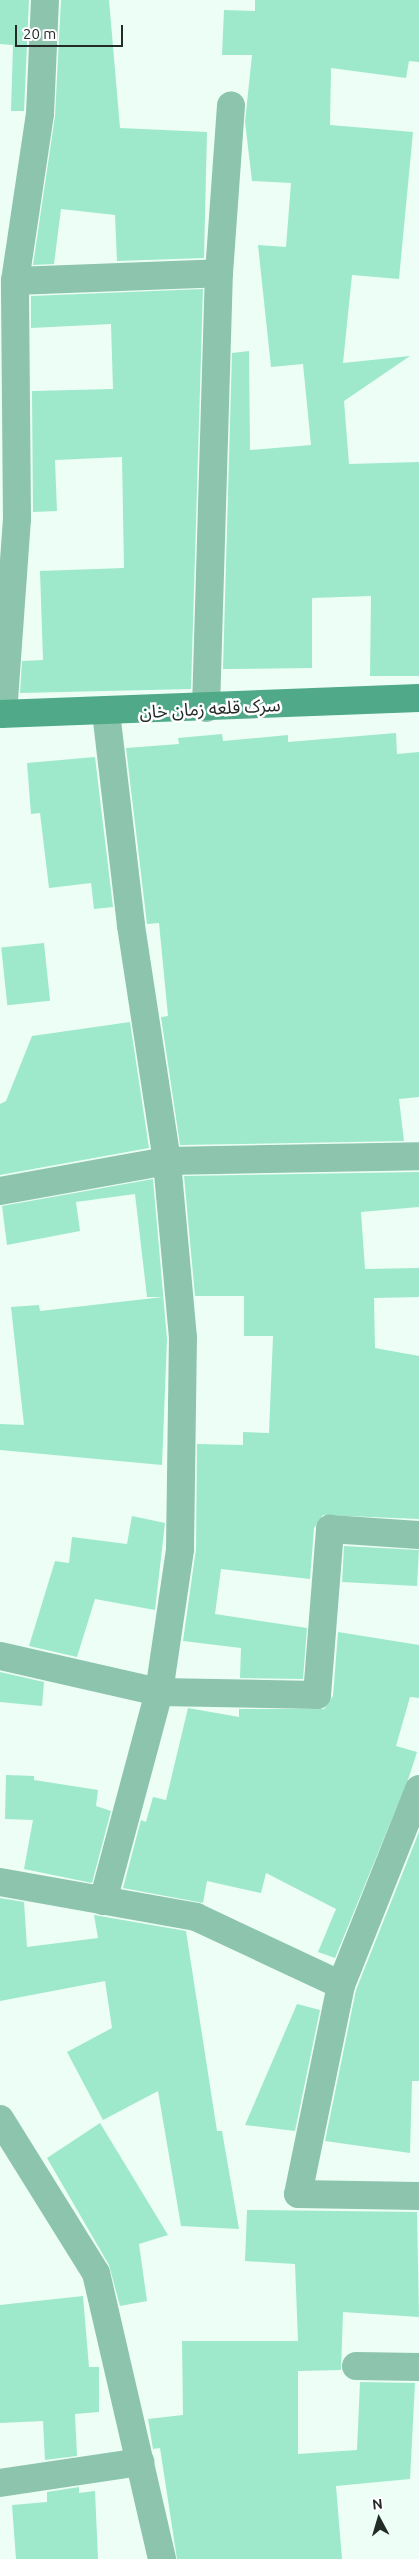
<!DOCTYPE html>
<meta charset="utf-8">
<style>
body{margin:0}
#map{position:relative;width:419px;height:2559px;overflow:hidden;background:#ecfef6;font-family:Ubuntu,"Noto Sans Arabic",sans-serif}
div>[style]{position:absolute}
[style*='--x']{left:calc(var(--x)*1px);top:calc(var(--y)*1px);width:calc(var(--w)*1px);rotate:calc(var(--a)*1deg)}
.building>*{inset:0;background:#9ee9cb;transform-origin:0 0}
.street>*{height:28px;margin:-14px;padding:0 14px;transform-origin:14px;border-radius:14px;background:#8dc4ae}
.secondary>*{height:28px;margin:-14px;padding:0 14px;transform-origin:14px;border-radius:14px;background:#50a989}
span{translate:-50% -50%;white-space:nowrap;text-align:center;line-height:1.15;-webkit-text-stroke:5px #fff;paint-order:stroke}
.street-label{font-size:18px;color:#232b28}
.north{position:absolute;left:354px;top:2494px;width:50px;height:50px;-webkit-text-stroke:4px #fff;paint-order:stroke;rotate:354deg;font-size:14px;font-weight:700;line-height:20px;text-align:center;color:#232b28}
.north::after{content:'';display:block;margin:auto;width:18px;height:22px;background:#232b28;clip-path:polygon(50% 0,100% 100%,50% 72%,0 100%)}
.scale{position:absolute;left:15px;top:25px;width:108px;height:22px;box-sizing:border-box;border:2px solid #232b28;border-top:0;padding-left:6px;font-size:15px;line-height:18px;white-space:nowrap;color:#232b28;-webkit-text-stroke:4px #fff;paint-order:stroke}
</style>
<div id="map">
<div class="building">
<i style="clip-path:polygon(0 0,29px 0,24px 111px,11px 111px,13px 45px,0 44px)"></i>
<i style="clip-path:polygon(61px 0,109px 0,120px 128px,207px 132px,204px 258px,117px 261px,115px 215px,61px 209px,54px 264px,33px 265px,55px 116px)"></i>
<i style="clip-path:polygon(255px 0,419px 0,419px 62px,409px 61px,406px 78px,331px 68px,330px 125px,413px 132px,399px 279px,352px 275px,343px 363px,410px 356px,344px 401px,349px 464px,419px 462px,419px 676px,370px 676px,371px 596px,312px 598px,312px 668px,223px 669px,232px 353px,249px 351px,250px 450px,311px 445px,303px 364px,271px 367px,258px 245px,286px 247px,291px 183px,252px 181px,245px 122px,252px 55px,222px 55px,224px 10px,255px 11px)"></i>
<i style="clip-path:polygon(203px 289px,191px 689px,20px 693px,22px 661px,43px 660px,40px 571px,124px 568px,122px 457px,55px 460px,57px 511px,33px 512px,32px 391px,113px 389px,111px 324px,31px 328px,31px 296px)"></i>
<i style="clip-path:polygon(396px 733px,397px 754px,419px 752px,419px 1097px,399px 1099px,404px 1141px,180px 1145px,161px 1017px,168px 1016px,159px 923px,147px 924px,126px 748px,179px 744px,178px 738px,222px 734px,223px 741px,288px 735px,288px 742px)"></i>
<i style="clip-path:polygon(95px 757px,113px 907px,94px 909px,91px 883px,49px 888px,40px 813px,31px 814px,27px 763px)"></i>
<i style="left:44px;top:943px;width:58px;height:43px;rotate:84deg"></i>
<i style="clip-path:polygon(130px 1022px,149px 1148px,0 1175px,0 1104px,6px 1101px,32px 1036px)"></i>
<i style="clip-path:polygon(419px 1172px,419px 1207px,361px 1212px,365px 1269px,419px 1268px,419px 1297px,374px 1298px,375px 1348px,419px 1356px,419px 1519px,323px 1515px,314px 1528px,310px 1579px,221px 1569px,215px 1614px,307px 1628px,303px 1679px,240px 1678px,241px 1648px,183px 1641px,196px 1549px,197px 1444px,243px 1445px,243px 1432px,269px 1433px,273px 1336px,244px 1336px,244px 1296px,195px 1296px,184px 1176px)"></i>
<i style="clip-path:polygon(153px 1179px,167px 1339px,162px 1465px,0 1450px,0 1424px,24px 1425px,11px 1307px,39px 1305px,40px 1311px,163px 1297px,147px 1297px,135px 1194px,76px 1202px,80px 1231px,7px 1245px,2px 1206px)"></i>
<i style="clip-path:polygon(132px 1516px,165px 1523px,155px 1610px,95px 1599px,77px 1657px,29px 1646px,55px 1561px,69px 1563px,72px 1537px,127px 1544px)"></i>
<i style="left:344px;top:1546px;width:75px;height:36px;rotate:3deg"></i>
<i style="clip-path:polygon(338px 1632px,419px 1645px,419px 1698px,410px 1697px,396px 1746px,417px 1752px,409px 1777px,335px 1958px,318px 1952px,336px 1909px,266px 1873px,261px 1893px,207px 1881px,203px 1903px,123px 1888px,141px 1820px,146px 1822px,153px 1797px,166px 1800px,188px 1708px,239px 1717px,239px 1709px,324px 1709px,333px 1696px)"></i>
<i style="clip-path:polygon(0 1672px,44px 1682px,42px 1706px,0 1702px)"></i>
<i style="clip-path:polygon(6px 1775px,34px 1776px,34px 1780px,98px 1790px,96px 1806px,111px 1811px,92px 1883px,24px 1869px,33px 1820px,5px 1819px)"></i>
<i style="clip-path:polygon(419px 1832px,419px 2081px,412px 2081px,410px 2153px,325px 2141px,356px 1990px)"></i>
<i style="clip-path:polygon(0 1898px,24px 1902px,27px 1947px,98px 1938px,94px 1915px,186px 1931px,217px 2131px,222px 2131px,239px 2229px,181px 2226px,158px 2091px,103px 2120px,67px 2052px,112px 2028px,105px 1981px,0 2001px)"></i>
<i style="clip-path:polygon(297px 2004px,320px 2010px,295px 2131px,245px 2125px)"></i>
<i style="clip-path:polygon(100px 2123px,168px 2235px,139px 2244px,147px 2301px,120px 2306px,109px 2265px,47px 2158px)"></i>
<i style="clip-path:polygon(247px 2210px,417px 2212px,419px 2317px,343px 2312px,341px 2370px,298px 2371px,298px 2454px,357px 2450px,360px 2382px,415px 2383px,410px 2479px,336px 2486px,342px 2559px,177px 2559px,160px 2448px,153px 2449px,148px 2419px,183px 2415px,182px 2341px,298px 2341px,295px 2264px,245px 2261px)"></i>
<i style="clip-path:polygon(83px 2296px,89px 2367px,99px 2367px,99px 2412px,75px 2414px,77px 2456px,45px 2460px,43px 2421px,0 2423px,0 2305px)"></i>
<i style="clip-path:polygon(79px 2487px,79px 2493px,95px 2491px,98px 2559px,16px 2559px,12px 2505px,47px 2502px,47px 2492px)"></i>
</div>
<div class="street">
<i style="--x:15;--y:281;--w:204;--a:-2.2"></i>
<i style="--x:206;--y:708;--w:435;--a:-88.3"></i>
<i style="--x:219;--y:273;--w:168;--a:-85.9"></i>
<i style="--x:3;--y:714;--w:196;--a:-85.9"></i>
<i style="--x:17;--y:519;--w:238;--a:-90.5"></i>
<i style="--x:15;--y:281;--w:169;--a:-81.5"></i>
<i style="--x:40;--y:114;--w:114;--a:-87.5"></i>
<i style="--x:0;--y:1191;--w:170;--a:-10.2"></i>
<i style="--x:167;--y:1161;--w:252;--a:-1.1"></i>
<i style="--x:0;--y:1656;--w:163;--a:12.8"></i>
<i style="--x:159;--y:1692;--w:158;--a:1.1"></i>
<i style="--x:317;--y:1695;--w:167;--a:-85.5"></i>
<i style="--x:330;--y:1529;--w:89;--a:3.9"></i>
<i style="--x:419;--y:1789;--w:211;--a:111.7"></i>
<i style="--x:341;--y:1985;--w:213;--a:101.6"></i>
<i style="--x:298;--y:2194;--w:121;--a:0.9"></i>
<i style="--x:0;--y:1882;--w:199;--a:10.1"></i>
<i style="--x:196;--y:1917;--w:160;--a:25.1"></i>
<i style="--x:103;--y:1901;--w:216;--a:-75"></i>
<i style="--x:159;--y:1692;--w:145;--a:-81.6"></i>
<i style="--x:180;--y:1549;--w:211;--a:-89.2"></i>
<i style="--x:183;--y:1338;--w:178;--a:-95.2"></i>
<i style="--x:167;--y:1161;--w:239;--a:-98.7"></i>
<i style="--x:131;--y:925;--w:213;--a:-96.7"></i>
<i style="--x:0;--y:2119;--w:181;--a:58.1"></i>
<i style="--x:96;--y:2273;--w:294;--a:77"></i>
<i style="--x:356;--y:2366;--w:63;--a:0.9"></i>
<i style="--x:0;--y:2483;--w:142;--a:-8.5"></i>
</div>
<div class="secondary">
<i style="--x:0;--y:714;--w:419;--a:-2.2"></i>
</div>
<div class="street-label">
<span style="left:210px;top:708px;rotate:-3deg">سرک قلعه زمان خان</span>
</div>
<div class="north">N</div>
<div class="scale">20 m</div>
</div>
